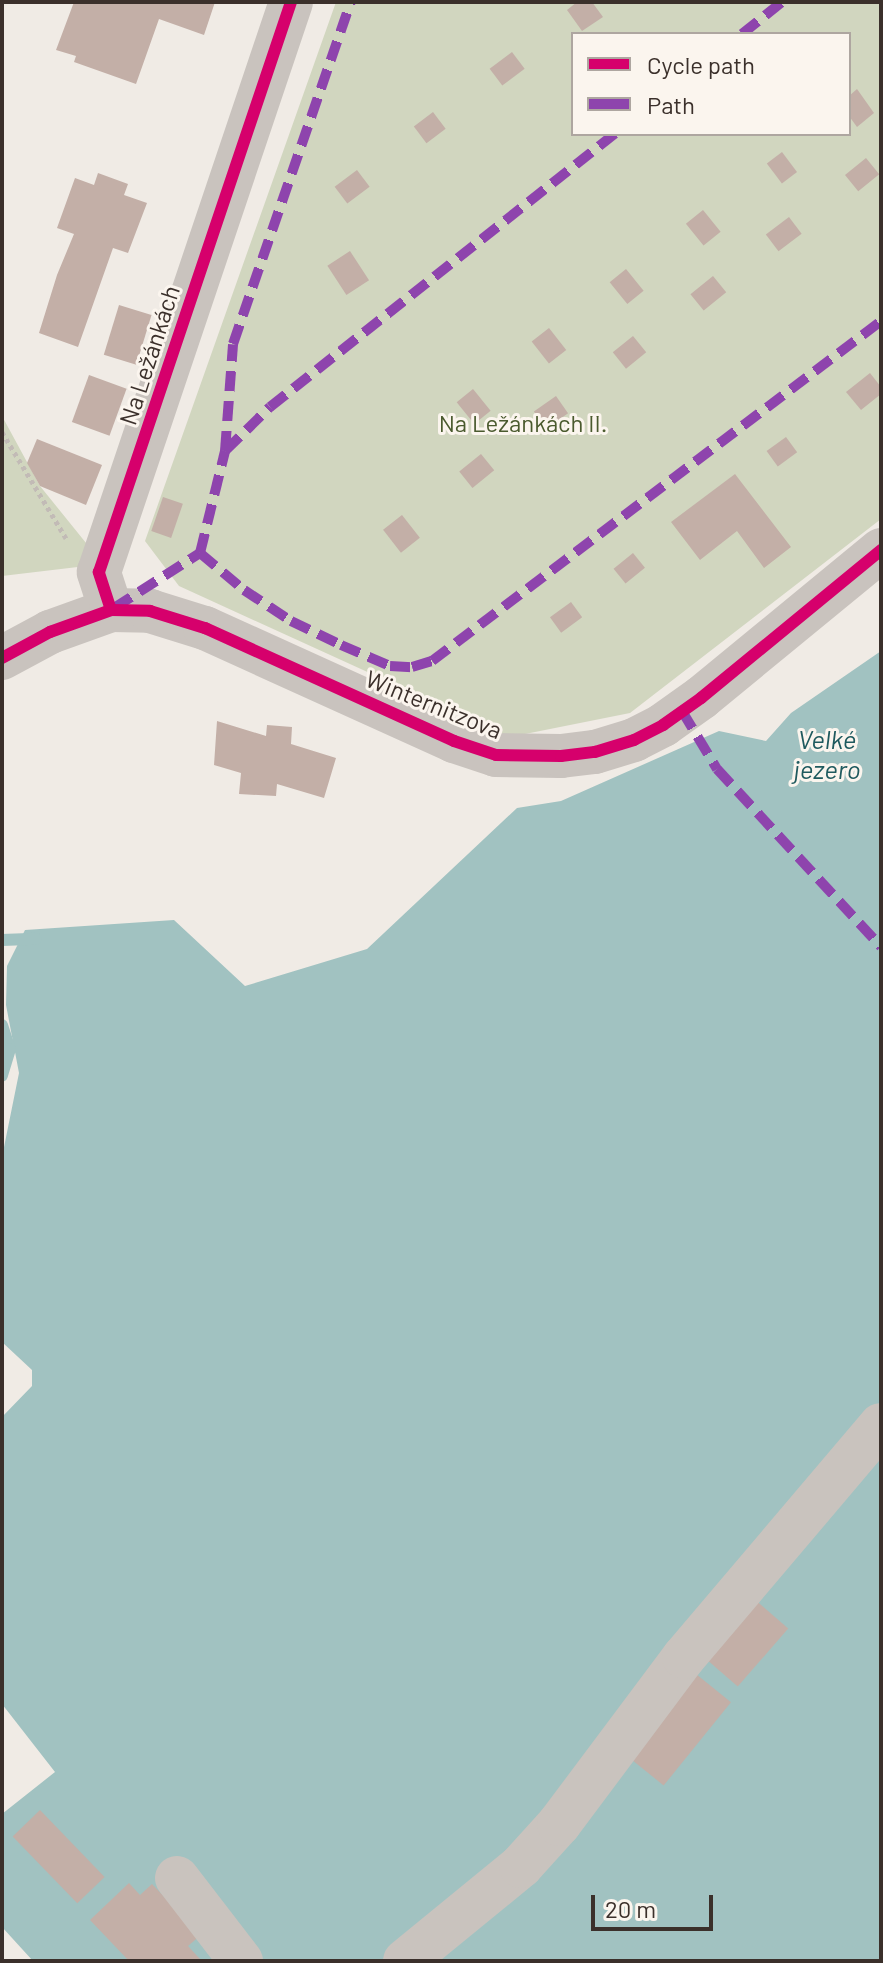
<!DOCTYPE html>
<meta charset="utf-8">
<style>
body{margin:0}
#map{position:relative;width:883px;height:1963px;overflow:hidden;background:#f0ebe5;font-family:Barlow,sans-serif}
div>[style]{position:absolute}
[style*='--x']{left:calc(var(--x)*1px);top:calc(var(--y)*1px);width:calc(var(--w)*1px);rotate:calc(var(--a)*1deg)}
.green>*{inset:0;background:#d1d6bf}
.water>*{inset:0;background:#a1c2c1}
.stream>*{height:12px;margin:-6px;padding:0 6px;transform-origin:6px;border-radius:6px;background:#a1c2c1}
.building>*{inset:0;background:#c3afa7;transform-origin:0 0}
.path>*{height:5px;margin-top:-2.5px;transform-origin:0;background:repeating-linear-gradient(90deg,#c2bbb6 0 4px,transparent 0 8px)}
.minor>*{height:44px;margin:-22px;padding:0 22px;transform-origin:22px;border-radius:22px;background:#c9c3be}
.quiet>*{height:10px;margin-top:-5px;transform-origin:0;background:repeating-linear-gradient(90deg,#8e44ad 0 20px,transparent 0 30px)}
.cycleway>*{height:12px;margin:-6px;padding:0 6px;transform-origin:6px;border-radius:6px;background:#d6006c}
span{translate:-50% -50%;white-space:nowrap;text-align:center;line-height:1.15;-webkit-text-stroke:6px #fbf5ee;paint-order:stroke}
.street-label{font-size:24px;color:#3b302b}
.park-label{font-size:24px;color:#4a5a2e}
.water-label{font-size:26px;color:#1f5a5e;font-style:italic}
.frame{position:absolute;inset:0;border:4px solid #3b302b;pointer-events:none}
.legend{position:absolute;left:571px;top:32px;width:280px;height:104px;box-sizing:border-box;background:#fbf5ee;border:2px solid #aea6a0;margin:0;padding:10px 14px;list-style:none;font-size:24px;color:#3b302b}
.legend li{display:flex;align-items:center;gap:16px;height:40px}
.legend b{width:40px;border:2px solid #aea6a0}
.scale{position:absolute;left:591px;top:1895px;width:122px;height:36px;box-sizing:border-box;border:4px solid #3b302b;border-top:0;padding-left:10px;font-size:24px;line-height:28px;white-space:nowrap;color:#3b302b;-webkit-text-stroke:6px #fbf5ee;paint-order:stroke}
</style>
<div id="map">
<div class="green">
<i style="clip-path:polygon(evenodd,336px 2px,881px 2px,881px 519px,630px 713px,510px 737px,179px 586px,145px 541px,336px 2px,573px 34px,849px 34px,849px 134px,573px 134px,573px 34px)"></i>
<i style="clip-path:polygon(2px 416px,40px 486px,103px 564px,2px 576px)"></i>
</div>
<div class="water">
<i style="clip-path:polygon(881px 651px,881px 1961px,33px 1961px,2px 1927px,2px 1814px,55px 1772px,2px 1704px,2px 1417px,32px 1386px,32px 1370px,2px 1342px,2px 1157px,19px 1073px,6px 1005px,7px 966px,25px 930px,174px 920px,245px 986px,367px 949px,517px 808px,561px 801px,719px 731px,766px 741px,791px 713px)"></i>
</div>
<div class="stream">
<i style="--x:2;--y:940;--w:34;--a:-2"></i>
<i style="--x:2;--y:1025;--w:25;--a:72"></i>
<i style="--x:10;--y:1049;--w:28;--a:107"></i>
</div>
<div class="building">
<i style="clip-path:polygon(74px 2px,215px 2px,204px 35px,159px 19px,136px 84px,74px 62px,76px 56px,56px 50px)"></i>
<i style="clip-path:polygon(577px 2px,592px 2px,603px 17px,582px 31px,567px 10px)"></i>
<i style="left:512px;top:52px;width:21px;height:28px;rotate:53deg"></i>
<i style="clip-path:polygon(857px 89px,874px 113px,857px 127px,849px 116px,849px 96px)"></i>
<i style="left:433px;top:112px;width:21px;height:24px;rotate:53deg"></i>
<i style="left:782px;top:152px;width:25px;height:19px;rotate:53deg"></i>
<i style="left:866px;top:158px;width:21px;height:27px;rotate:51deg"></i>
<i style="left:357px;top:170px;width:21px;height:28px;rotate:53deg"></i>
<i style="clip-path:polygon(98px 173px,128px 184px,124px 195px,147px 203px,128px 253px,113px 248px,78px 347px,39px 333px,57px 275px,74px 234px,57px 228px,75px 178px,94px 185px)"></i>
<i style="left:703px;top:210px;width:28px;height:22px;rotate:51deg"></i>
<i style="left:789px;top:217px;width:21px;height:29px;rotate:53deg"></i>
<i style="left:350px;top:251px;width:35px;height:27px;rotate:57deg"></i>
<i style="left:626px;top:269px;width:28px;height:21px;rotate:51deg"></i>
<i style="left:713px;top:276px;width:21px;height:29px;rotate:51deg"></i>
<i style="left:119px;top:305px;width:34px;height:52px;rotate:17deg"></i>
<i style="left:549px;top:328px;width:28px;height:22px;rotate:52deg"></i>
<i style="left:633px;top:336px;width:21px;height:26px;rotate:51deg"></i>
<i style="clip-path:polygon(870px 373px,881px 387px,881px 394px,861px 410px,846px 392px)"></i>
<i style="left:89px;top:375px;width:40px;height:50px;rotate:20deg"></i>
<i style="left:473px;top:389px;width:28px;height:21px;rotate:51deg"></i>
<i style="left:556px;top:396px;width:21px;height:27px;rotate:55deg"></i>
<i style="left:786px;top:437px;width:19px;height:24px;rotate:54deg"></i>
<i style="clip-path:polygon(37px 439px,102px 465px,86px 505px,40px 486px,27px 463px)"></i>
<i style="left:481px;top:454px;width:21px;height:28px;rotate:51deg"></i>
<i style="clip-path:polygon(735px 474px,791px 547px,764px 568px,737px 531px,700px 560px,671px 522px)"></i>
<i style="left:163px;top:497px;width:21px;height:36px;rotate:19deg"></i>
<i style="left:402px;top:515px;width:29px;height:24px;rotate:52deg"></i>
<i style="left:633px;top:553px;width:19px;height:25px;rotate:51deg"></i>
<i style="left:571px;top:602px;width:19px;height:26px;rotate:54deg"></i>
<i style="clip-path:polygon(217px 721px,266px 736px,267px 725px,292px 727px,291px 744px,336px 758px,324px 798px,277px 784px,276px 796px,239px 794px,241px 773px,214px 765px)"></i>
<i style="left:752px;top:1597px;width:48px;height:77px;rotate:41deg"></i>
<i style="left:696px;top:1674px;width:45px;height:107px;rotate:39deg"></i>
<i style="left:40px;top:1810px;width:93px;height:38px;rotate:46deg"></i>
<i style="clip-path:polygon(129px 1883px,140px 1895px,152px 1884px,201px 1935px,188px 1946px,200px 1959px,129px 1961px,90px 1920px)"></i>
</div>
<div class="path">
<i style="--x:2;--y:432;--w:124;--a:58.9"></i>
</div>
<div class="minor">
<i style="--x:111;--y:610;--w:40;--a:-108"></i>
<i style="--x:99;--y:572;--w:601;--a:-71.38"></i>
<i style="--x:2;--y:658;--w:55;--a:-28.4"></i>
<i style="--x:50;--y:632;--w:65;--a:-19.8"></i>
<i style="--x:111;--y:610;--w:39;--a:1"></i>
<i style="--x:150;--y:611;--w:58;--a:17.2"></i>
<i style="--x:205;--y:628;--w:273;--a:24.4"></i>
<i style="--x:454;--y:741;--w:44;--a:18.4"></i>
<i style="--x:496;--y:755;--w:65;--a:0.9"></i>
<i style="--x:561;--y:756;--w:34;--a:-7"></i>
<i style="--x:595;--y:752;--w:41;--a:-17.1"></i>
<i style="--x:634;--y:740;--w:33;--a:-27"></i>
<i style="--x:663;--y:725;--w:47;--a:-35.4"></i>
<i style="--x:701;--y:698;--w:233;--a:-39.4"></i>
<i style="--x:177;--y:1878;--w:105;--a:52.4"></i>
<i style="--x:405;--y:1961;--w:150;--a:-39.3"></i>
<i style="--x:521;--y:1866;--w:57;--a:-47.9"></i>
<i style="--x:559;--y:1824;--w:209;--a:-53.2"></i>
<i style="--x:684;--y:1657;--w:304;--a:-49.7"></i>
</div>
<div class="quiet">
<i style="--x:742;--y:34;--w:51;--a:-38.7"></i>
<i style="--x:225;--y:451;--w:107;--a:-85.7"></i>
<i style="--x:233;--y:344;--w:362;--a:-71"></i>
<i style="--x:200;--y:553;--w:105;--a:-76.2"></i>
<i style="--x:225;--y:451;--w:63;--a:-44.4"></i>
<i style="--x:270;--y:407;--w:440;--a:-38.4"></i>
<i style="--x:114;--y:608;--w:102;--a:-32.6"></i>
<i style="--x:200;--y:553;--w:57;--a:40.1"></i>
<i style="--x:244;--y:590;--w:56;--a:33.4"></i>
<i style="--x:291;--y:621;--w:55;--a:25.6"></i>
<i style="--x:341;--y:645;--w:53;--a:23.2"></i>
<i style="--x:390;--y:666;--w:22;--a:3"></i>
<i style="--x:412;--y:667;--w:21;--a:-17"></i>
<i style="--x:432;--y:661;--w:563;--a:-37.13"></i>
<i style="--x:682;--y:711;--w:68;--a:58.9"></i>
<i style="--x:717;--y:769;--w:242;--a:47.3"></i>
</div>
<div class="cycleway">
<i style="--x:111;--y:610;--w:40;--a:-108"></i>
<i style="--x:99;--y:572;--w:601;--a:-71.38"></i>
<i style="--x:2;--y:658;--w:55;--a:-28.4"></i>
<i style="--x:50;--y:632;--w:65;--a:-19.8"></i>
<i style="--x:111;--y:610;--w:39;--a:1"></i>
<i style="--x:150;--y:611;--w:58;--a:17.2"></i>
<i style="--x:205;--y:628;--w:273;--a:24.4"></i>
<i style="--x:454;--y:741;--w:44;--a:18.4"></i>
<i style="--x:496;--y:755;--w:65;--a:0.9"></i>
<i style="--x:561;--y:756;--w:34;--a:-7"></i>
<i style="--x:595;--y:752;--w:41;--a:-17.1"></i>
<i style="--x:634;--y:740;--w:33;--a:-27"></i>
<i style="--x:663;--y:725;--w:47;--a:-35.4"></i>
<i style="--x:701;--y:698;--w:233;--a:-39.4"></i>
</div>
<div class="street-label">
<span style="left:149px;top:355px;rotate:-72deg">Na Ležánkách</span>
<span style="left:434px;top:704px;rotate:22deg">Winternitzova</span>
</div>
<div class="park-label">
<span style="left:523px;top:423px">Na Ležánkách II.</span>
</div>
<div class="water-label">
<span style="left:827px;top:754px">Velké<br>jezero</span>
</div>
<div class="frame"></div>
<ul class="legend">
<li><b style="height:10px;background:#d6006c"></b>Cycle path</li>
<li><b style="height:10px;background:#8e44ad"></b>Path</li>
</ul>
<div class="scale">20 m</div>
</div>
